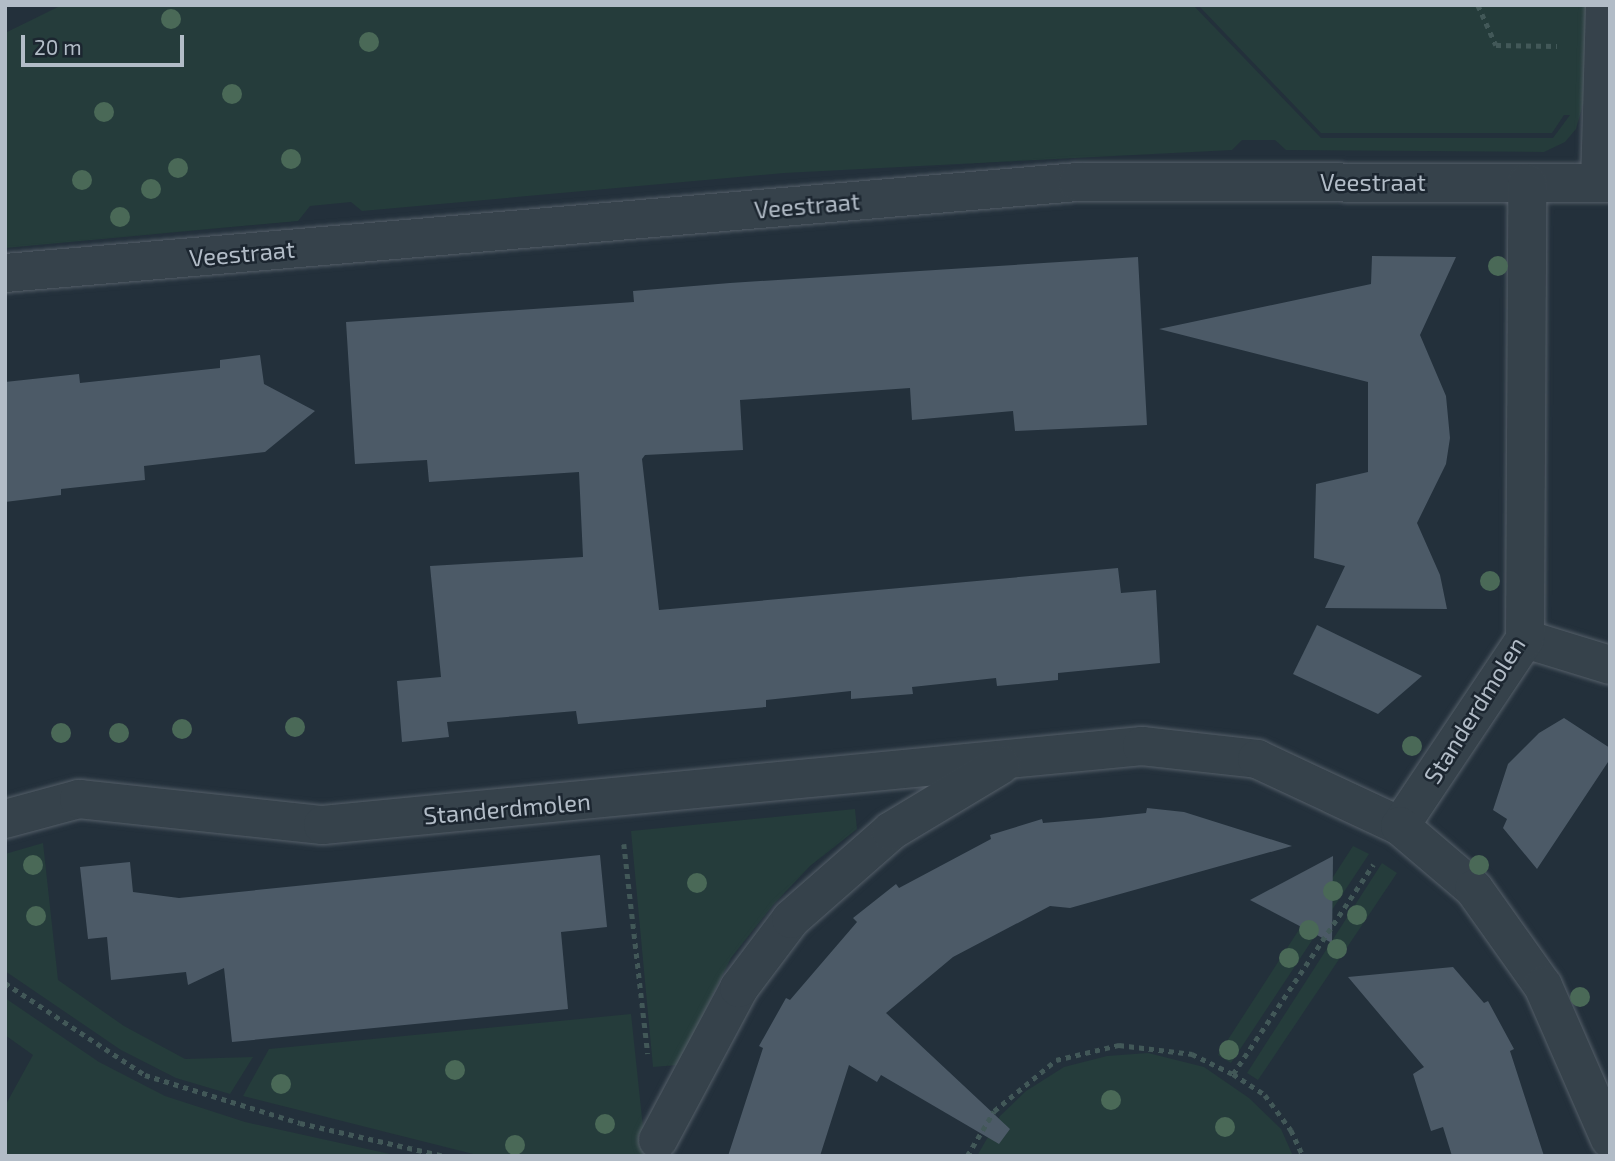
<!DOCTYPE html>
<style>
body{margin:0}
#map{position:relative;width:1615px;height:1161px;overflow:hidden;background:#23303b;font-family:"Exo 2",sans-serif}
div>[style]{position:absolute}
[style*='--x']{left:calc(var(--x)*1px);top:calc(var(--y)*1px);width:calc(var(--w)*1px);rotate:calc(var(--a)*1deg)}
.green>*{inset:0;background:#253c3b}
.building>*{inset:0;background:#4c5a67}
.path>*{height:4.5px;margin-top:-2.25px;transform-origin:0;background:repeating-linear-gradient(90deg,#425858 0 5px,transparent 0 10px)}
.roads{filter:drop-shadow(0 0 2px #555f69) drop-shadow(0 0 2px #555f69)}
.lane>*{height:33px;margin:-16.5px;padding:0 16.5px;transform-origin:16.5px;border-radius:16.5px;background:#36424b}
.street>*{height:38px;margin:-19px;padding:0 19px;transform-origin:19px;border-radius:19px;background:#36424b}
.trees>*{width:20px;height:20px;margin:-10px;border-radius:50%;background:#4a6957}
span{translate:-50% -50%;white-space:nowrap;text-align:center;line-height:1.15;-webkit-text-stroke:5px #1c2630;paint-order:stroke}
.street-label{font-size:24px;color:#b2bcc7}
.frame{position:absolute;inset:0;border:7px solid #b2bcc7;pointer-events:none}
.scale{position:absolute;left:21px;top:35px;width:163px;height:32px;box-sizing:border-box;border:4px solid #b2bcc7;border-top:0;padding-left:9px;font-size:21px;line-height:24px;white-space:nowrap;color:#b2bcc7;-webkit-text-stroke:5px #1c2630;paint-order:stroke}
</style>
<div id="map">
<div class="green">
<i style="clip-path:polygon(62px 5px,1193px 5px,1321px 138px,1553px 138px,1570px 115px,1564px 115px,1552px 133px,1321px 133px,1198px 5px,1610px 5px,1610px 104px,1583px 104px,1576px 129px,1565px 142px,1544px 152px,1286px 150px,1275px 140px,1242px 140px,1232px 150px,784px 173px,362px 211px,351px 202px,310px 206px,298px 221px,5px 248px,5px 33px)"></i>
<i style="clip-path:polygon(855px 809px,857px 829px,810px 866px,773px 905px,731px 958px,678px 1065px,653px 1067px,631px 831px)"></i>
<i style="clip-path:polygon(43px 843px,58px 980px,124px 1026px,185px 1059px,253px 1057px,230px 1094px,176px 1078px,121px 1050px,5px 971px,5px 854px)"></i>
<i style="clip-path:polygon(1353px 846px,1369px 854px,1231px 1063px,1218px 1055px)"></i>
<i style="clip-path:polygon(1382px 863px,1397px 873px,1258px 1080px,1247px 1073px)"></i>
<i style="clip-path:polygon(5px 998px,99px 1062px,165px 1096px,245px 1122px,399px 1156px,5px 1156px,5px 1106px,33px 1055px,5px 1035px)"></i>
<i style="clip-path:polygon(631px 1014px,646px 1156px,481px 1156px,243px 1096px,269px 1049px)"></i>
<i style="clip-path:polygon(1148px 1053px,1204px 1067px,1249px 1098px,1281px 1129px,1293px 1156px,977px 1156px,1000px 1116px,1026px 1091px,1064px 1067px,1107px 1056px)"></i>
</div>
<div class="building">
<i style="clip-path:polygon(1372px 256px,1456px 257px,1420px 335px,1446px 396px,1450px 438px,1446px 464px,1417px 523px,1440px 575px,1447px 609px,1325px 608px,1345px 566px,1314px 558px,1316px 484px,1368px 472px,1368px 382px,1159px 329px,1371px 284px)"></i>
<i style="clip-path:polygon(1138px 257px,1147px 425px,1015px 431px,1013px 411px,912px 420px,910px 388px,740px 400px,743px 450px,645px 455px,642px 459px,659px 610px,1118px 568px,1121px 593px,1156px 590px,1160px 663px,1058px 673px,1058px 680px,997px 686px,996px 678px,912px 687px,913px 694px,851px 699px,851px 691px,766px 700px,766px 707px,578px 724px,576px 711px,447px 722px,449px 737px,402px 742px,397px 681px,441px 677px,430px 566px,583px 557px,579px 472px,429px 482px,427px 460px,355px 464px,346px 322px,634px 302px,633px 291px,730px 283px)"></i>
<i style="clip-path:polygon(260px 355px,264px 384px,315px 411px,265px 452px,144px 466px,145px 480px,61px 489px,61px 495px,5px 502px,5px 382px,79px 374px,80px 383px,220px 368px,220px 360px)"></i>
<i style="clip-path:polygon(1317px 625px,1422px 676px,1378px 714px,1293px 674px)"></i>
<i style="clip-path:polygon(1564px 718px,1610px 748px,1610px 759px,1537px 869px,1503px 828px,1507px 819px,1493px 810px,1508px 764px,1539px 733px)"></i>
<i style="clip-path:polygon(1147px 808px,1184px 812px,1292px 846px,1070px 908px,1050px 906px,953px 957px,886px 1013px,1010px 1129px,999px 1144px,881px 1075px,877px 1082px,849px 1065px,820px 1156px,728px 1156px,763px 1048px,759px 1046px,786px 998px,790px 1000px,857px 922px,853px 918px,896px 884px,899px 888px,991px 839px,990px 835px,1042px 819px,1043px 823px,1100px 818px,1146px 813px)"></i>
<i style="clip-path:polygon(600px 855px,607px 927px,561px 932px,568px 1009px,232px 1042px,224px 968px,188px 985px,186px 972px,111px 980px,107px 937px,88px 939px,80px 867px,130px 862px,133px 892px,179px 898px)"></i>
<i style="clip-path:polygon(1333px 856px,1332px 943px,1250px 900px)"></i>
<i style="clip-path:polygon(1453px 967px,1484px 1003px,1488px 1001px,1514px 1049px,1510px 1051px,1544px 1156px,1452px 1156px,1443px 1127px,1431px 1131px,1413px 1074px,1424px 1067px,1348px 977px)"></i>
</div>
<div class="path">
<i style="--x:1478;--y:5;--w:44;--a:65.8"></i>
<i style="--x:1496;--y:45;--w:61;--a:0.9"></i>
<i style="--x:624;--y:844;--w:211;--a:83.5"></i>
<i style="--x:5;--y:983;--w:168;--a:33.3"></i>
<i style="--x:145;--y:1075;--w:162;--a:17.2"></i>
<i style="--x:300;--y:1123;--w:148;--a:12.9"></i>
<i style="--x:1233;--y:1074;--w:252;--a:-56.2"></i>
<i style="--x:967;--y:1156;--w:52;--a:-59"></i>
<i style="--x:994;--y:1111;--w:80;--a:-39.4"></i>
<i style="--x:1056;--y:1060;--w:65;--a:-13.4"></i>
<i style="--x:1119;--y:1045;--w:74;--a:7"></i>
<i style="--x:1192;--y:1054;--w:46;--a:26"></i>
<i style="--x:1233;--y:1074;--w:38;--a:33"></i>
<i style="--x:1265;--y:1095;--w:44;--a:53.4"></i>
<i style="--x:1291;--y:1130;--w:29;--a:65"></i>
</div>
<div class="roads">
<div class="lane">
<i style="--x:1597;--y:183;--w:178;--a:-88.4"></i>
</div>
<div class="street">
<i style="--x:5;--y:273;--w:1077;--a:-4.85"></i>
<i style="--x:1078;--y:182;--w:532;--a:0.11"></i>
<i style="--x:1525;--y:639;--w:89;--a:17"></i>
<i style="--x:5;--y:819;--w:77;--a:-15.1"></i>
<i style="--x:79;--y:799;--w:245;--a:6.1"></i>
<i style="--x:323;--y:825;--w:823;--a:-5.51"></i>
<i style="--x:1142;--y:746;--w:116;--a:6.4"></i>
<i style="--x:1257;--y:759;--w:158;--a:25.1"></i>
<i style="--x:1400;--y:826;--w:225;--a:-56.2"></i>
<i style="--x:1525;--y:639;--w:456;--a:-89.7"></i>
<i style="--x:1400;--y:826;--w:97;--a:40.4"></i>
<i style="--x:1474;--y:889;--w:119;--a:54.6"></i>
<i style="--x:1543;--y:986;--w:167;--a:66.4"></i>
<i style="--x:658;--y:1140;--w:172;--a:-61.9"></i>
<i style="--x:739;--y:988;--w:86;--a:-53"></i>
<i style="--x:791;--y:919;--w:133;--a:-41.3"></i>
<i style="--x:891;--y:831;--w:128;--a:-31"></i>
</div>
</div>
<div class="trees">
<i style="left:171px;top:19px"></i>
<i style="left:369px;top:42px"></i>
<i style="left:232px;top:94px"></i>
<i style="left:104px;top:112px"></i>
<i style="left:291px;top:159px"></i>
<i style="left:178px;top:168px"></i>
<i style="left:82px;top:180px"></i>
<i style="left:151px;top:189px"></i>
<i style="left:120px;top:217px"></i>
<i style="left:1498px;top:266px"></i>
<i style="left:1490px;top:581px"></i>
<i style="left:295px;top:727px"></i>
<i style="left:182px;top:729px"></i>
<i style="left:61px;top:733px"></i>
<i style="left:119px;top:733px"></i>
<i style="left:1412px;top:746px"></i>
<i style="left:33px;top:865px"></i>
<i style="left:1479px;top:865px"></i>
<i style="left:697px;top:883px"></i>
<i style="left:1333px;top:891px"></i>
<i style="left:1357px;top:915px"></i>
<i style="left:36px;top:916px"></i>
<i style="left:1309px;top:930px"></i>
<i style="left:1337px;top:949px"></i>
<i style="left:1289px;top:958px"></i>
<i style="left:1580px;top:997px"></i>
<i style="left:1229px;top:1050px"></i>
<i style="left:455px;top:1070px"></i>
<i style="left:281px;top:1084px"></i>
<i style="left:1111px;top:1100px"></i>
<i style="left:605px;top:1124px"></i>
<i style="left:1225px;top:1127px"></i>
<i style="left:515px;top:1145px"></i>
</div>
<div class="street-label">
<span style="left:1373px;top:182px">Veestraat</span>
<span style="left:807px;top:205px;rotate:-5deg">Veestraat</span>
<span style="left:242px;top:253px;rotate:-5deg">Veestraat</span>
<span style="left:1474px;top:710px;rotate:-58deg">Standerdmolen</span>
<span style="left:507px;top:808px;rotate:-5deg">Standerdmolen</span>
</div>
<div class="frame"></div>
<div class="scale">20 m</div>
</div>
